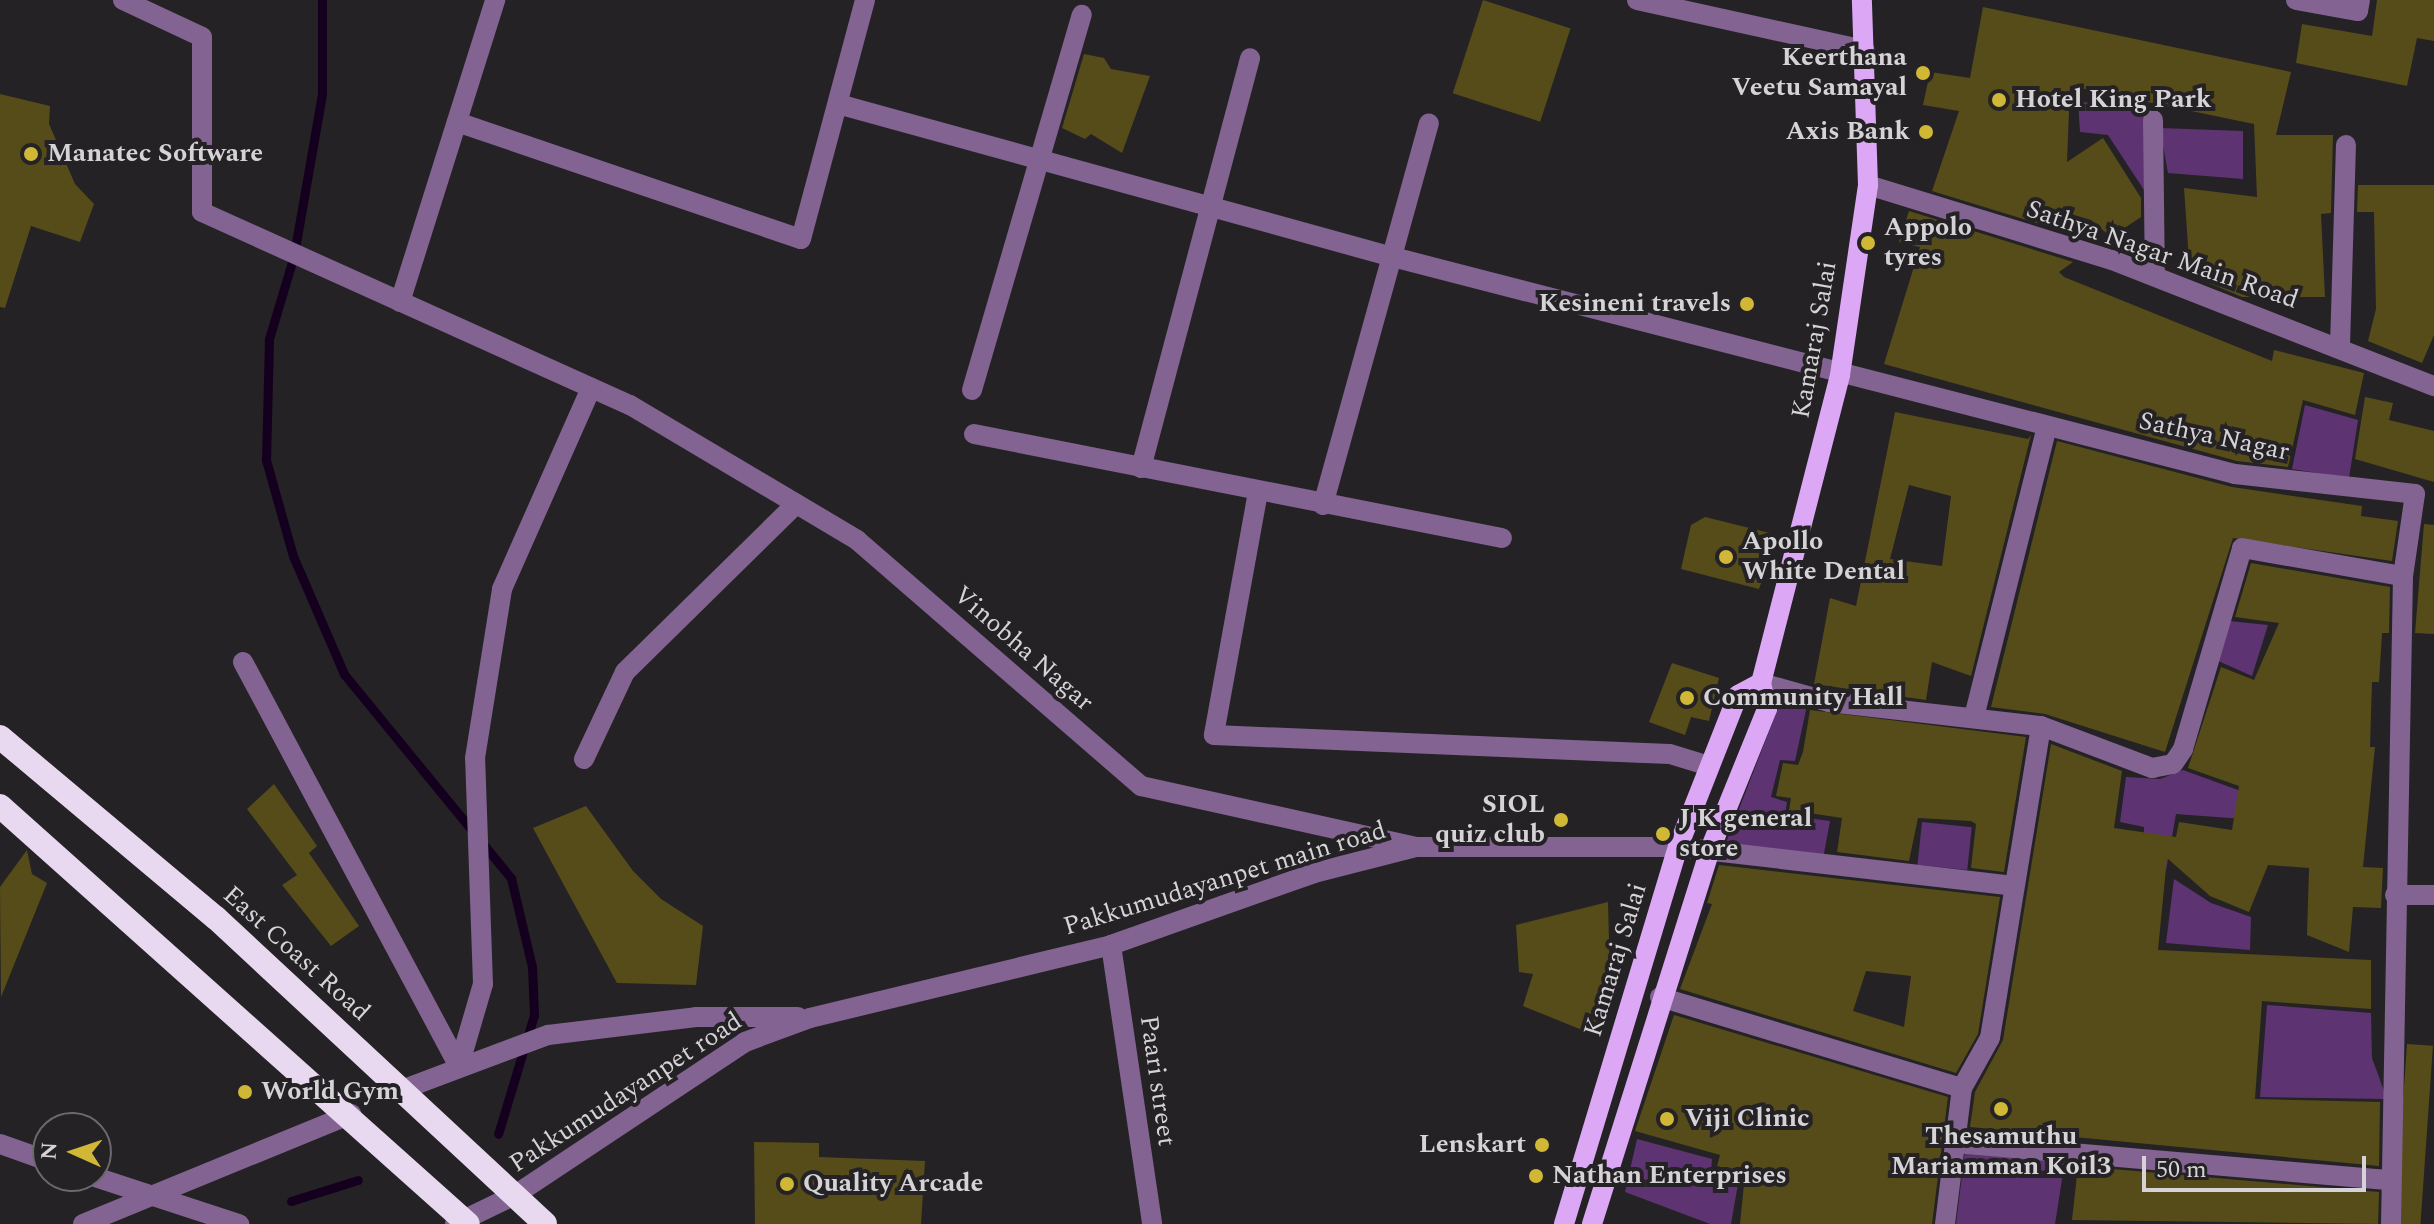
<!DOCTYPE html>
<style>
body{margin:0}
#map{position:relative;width:2434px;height:1224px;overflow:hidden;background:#242225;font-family:Spectral,serif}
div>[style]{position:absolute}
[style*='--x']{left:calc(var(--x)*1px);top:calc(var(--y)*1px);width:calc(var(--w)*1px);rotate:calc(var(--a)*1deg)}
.green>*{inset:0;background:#5e3371;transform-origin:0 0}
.stream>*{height:9px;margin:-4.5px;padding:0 4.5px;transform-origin:4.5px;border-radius:4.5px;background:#14001e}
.building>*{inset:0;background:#564c19;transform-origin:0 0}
.minor>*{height:20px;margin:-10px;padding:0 10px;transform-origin:10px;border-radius:10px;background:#826391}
.major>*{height:20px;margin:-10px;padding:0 10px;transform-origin:10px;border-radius:10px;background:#dca8f6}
.highway>*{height:24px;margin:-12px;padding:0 12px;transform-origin:12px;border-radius:12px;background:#e8d9f0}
.dots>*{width:22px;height:22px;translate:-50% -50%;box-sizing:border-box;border:4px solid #242225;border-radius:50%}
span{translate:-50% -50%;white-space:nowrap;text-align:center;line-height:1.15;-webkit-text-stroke:8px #242225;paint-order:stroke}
.poi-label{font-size:26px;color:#d5d3d6;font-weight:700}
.right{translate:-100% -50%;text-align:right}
.left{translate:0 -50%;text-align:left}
.street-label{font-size:26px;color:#d5d3d6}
.north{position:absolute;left:32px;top:1112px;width:80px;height:80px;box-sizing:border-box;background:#242225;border:2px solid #6b696c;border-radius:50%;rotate:273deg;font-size:22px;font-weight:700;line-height:32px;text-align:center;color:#d5d3d6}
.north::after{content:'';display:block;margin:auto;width:28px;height:36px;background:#d0b836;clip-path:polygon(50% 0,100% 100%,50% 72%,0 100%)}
.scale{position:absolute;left:2142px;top:1156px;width:224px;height:36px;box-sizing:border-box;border:4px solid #d5d3d6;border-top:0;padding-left:10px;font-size:24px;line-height:28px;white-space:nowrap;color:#d5d3d6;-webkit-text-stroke:6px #242225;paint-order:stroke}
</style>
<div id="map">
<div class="green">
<i style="clip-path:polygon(2078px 101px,2146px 113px,2146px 193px,2108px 135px,2080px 132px)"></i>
<i style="clip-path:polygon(2160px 128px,2243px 131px,2243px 179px,2168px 173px)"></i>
<i style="clip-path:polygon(2305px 405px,2358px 420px,2349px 478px,2292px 469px)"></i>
<i style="clip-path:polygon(2229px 621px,2268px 625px,2252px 676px,2216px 660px)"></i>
<i style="clip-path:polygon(1783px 695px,1808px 701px,1795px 761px,1780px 760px,1771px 797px,1787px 802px,1785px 815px,1830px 821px,1823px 859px,1724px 848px)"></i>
<i style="clip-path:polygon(2183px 770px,2260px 798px,2257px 820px,2176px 814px,2166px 870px,2143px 881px,2144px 827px,2120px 822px,2126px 777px,2160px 779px)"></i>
<i style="left:1922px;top:822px;width:50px;height:43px;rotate:6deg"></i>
<i style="clip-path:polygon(2174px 879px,2211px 903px,2251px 917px,2250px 950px,2166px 943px)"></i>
<i style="clip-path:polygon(2267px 1005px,2371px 1013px,2372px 1058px,2387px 1099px,2260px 1097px)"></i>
<i style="clip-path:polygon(1637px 1139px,1712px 1159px,1711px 1172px,1739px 1178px,1731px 1224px,1710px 1224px,1625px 1192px)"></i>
<i style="clip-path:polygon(1965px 1151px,2065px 1160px,2055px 1224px,1956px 1224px)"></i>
</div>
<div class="stream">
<i style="--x:322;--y:0;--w:94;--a:90"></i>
<i style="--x:322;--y:94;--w:163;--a:99.9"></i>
<i style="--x:294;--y:255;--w:88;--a:106.6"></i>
<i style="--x:269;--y:339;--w:121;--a:91.4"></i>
<i style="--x:266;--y:460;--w:100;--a:74.3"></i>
<i style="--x:293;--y:556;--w:129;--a:66.6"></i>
<i style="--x:344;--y:674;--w:264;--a:50.7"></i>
<i style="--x:511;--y:878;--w:91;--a:76.7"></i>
<i style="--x:532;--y:967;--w:48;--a:87.6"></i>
<i style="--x:534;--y:1015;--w:124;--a:106.8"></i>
<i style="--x:291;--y:1201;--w:70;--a:-17.4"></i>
</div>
<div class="building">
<i style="left:1483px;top:0;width:92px;height:98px;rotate:18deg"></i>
<i style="clip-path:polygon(2377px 0,2434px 0,2434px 41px,2417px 38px,2407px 86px,2296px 63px,2302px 24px,2372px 36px)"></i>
<i style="clip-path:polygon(1983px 7px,2291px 72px,2276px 135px,2333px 135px,2331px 213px,2321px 214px,2325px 297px,2242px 297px,2190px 275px,2184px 188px,2257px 197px,2254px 124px,2070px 86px,2067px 162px,2103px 138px,2141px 198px,2141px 217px,2111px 237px,2091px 220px,2044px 206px,2040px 224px,1932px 191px,1959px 111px,1923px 105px,1930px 72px,1970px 78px)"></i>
<i style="clip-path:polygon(1084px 54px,1104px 58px,1111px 69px,1150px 76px,1122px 153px,1091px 134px,1085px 139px,1062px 128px)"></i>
<i style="clip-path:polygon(0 94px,50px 106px,49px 124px,75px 184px,94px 204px,80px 242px,31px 226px,5px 308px,0 307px)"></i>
<i style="clip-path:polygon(2358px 185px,2434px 185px,2434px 335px,2422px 363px,2368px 341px,2376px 309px,2374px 212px,2357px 212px)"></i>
<i style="clip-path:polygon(1909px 211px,2073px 262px,2059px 272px,2064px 277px,2272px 361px,2274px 350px,2364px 373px,2355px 415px,2303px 400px,2288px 467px,2237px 461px,1884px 364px,1920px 247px,1899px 242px)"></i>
<i style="clip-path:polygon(2365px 397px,2393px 403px,2389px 420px,2434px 431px,2434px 482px,2355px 459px)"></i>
<i style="clip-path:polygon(evenodd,1895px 412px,2028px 439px,2031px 435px,1971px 676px,1932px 662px,1926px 700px,1814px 684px,1830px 598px,1856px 606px,1895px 412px,1909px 485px,1951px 496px,1942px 566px,1890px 559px,1909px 485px)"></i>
<i style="clip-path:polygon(2057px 441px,2232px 487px,2362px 506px,2361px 516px,2398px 521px,2392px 561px,2233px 538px,2165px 752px,2045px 714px,1991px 707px)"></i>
<i style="clip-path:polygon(1705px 517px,1778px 535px,1759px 589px,1681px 569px,1691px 525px)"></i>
<i style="clip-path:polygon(2424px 524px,2434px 525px,2434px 634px,2415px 633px)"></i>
<i style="clip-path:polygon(2251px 563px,2390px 587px,2389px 633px,2382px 633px,2379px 682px,2372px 682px,2370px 747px,2375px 747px,2363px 867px,2383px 868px,2381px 908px,2353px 907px,2349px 952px,2307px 935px,2309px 868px,2268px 865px,2249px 912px,2210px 896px,2167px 858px,2158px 950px,2371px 960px,2371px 1009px,2262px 1001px,2255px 1099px,2380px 1102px,2379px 1166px,1970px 1127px,1975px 1092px,2003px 1040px,2051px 744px,2122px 771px,2114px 828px,2176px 837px,2179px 822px,2232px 830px,2239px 786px,2188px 768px,2221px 667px,2254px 680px,2279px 623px,2235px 617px)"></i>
<i style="clip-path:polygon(1672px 663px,1719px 678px,1709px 721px,1691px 717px,1685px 735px,1649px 722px)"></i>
<i style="clip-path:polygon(1810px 710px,2026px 737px,2004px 872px,1971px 868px,1976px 824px,1971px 821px,1918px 818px,1909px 861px,1837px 852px,1842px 818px,1789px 810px,1791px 798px,1776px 796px,1783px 763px,1798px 765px,1803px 752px)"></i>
<i style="clip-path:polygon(274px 784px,317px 846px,309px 853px,359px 926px,331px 946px,282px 885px,297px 875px,247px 809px)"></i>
<i style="clip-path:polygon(586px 806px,633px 871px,661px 899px,703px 926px,696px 985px,617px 983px,533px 828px)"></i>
<i style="clip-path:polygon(27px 850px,32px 874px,47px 883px,1px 997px,0 887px)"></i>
<i style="clip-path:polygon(evenodd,1719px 865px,2000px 897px,1978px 1034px,1956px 1073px,1680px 989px,1712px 904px,1707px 903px,1719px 865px,1866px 971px,1911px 976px,1904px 1027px,1853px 1011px,1866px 971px)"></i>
<i style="clip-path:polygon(1608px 902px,1610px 978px,1592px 1034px,1523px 1006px,1533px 974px,1519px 972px,1516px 925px)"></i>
<i style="clip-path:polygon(1674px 1015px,1948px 1097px,1932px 1224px,1740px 1224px,1745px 1174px,1717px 1166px,1720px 1155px,1635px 1131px)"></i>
<i style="left:2407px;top:1044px;width:26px;height:180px;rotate:4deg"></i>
<i style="clip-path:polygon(754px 1142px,819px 1143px,819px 1157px,925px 1161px,921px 1224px,755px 1224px)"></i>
<i style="clip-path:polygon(2078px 1166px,2379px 1192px,2378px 1224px,2072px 1220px)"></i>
</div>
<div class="minor">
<i style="--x:123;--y:0;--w:87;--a:25.1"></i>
<i style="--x:202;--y:37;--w:175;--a:90"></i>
<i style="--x:202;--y:212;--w:470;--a:24.3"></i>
<i style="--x:630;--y:405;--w:264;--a:30.7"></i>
<i style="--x:857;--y:540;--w:376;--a:40.9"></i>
<i style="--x:1141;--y:786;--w:282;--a:12.5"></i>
<i style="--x:1637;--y:0;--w:233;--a:12.4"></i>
<i style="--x:2296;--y:0;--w:63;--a:10.1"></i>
<i style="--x:2358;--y:11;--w:11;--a:-80"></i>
<i style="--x:838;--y:104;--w:572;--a:15.42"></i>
<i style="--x:1389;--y:256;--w:874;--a:14.45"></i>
<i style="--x:2235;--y:474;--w:181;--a:6.3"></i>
<i style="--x:2415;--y:494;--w:83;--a:98.3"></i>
<i style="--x:2403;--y:576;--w:648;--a:91.06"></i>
<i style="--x:2153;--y:120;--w:156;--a:89.3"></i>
<i style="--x:457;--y:122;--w:363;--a:18.8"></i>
<i style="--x:801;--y:239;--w:247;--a:-75"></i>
<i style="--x:1868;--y:185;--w:255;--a:17.1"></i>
<i style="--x:2112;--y:260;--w:346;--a:21.4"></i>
<i style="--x:400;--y:302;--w:317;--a:-72.5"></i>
<i style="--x:2340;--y:346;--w:201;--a:-88.3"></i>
<i style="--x:972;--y:390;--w:391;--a:-73.7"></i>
<i style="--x:974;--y:434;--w:538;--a:11.14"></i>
<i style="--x:1141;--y:468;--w:424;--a:-75.1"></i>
<i style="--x:1258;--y:492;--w:247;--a:100.3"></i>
<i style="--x:1214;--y:735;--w:456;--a:2.4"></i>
<i style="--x:1670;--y:754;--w:41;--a:17.1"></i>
<i style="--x:1323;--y:505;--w:396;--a:-74.5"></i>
<i style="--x:243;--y:662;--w:458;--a:61.9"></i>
<i style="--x:1761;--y:683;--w:71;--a:15.6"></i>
<i style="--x:1829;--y:702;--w:213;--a:6.5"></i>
<i style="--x:2041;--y:726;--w:119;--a:20.7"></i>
<i style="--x:2152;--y:768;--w:21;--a:-11"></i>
<i style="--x:2173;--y:764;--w:18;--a:-56"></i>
<i style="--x:2183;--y:749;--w:209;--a:-73.6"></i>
<i style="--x:2242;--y:548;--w:163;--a:9.9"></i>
<i style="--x:1974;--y:717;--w:300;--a:-75.9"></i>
<i style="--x:584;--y:759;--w:96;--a:-64.8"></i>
<i style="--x:625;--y:672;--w:240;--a:-44.5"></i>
<i style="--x:2395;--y:895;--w:39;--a:0"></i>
<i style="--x:1111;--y:945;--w:282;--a:81.6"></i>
<i style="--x:1660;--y:997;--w:315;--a:16.8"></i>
<i style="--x:459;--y:1066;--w:85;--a:-73.7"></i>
<i style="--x:483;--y:984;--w:226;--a:-92"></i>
<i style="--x:475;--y:758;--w:171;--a:-80.9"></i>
<i style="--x:502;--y:589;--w:220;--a:-66.1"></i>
<i style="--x:404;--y:1089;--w:154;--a:-20.6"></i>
<i style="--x:548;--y:1035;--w:149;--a:-6.9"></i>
<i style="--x:696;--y:1017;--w:102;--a:0"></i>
<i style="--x:1955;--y:1143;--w:437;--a:4.9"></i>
<i style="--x:0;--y:1144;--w:51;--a:19.5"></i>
<i style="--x:92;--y:1176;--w:155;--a:18.1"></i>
<i style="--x:83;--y:1224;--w:290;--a:-22.3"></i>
<i style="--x:455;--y:1224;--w:67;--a:-25.8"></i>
<i style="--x:515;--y:1195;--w:276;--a:-33.6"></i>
<i style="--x:745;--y:1042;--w:69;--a:-20.3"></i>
<i style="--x:810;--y:1018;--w:310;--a:-13.6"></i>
<i style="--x:1111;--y:945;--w:215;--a:-19.5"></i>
<i style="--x:1314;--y:873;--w:105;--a:-14.3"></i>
<i style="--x:1416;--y:847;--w:262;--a:0"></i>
<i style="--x:1678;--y:847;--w:338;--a:6.6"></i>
<i style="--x:1945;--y:1224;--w:137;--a:-82.9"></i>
<i style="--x:1962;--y:1088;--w:57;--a:-60.8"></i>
<i style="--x:1990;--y:1038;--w:316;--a:-80.7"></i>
</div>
<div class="major">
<i style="--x:1564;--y:1224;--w:394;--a:-73.2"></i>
<i style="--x:1678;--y:847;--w:163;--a:-68.5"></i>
<i style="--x:1738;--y:695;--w:26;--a:-28"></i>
<i style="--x:1592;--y:1224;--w:390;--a:-72.5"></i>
<i style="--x:1709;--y:852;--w:154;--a:-67.9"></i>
<i style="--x:1767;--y:709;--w:27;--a:-103"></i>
<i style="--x:1761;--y:683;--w:318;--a:-75.6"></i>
<i style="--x:1840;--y:375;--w:192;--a:-81.6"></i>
<i style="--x:1868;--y:185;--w:185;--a:-91.9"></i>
</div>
<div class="highway">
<i style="--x:0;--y:737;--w:282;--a:40"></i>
<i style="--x:216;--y:918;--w:449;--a:42.9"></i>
<i style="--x:0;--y:806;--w:627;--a:41.77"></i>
</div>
<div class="dots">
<i style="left:1923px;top:73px;background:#d0b836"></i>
<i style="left:1999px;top:100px;background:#d0b836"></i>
<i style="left:1926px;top:132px;background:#d0b836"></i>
<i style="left:31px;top:154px;background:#d0b836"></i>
<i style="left:1868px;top:243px;background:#d0b836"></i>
<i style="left:1747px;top:304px;background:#d0b836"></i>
<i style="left:1726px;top:557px;background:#d0b836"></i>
<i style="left:1687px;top:698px;background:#d0b836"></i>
<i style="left:1561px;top:820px;background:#d0b836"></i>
<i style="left:1663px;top:834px;background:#d0b836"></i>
<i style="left:245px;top:1092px;background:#d0b836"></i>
<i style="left:2001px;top:1109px;background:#d0b836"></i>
<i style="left:1667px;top:1119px;background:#d0b836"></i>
<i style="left:1542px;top:1145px;background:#d0b836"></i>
<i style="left:1536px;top:1176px;background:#d0b836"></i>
<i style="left:787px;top:1184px;background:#d0b836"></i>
</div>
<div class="poi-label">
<span class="right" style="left:1907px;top:73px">Keerthana<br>Veetu Samayal</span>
<span class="left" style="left:2015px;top:100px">Hotel King Park</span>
<span class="right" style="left:1910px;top:132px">Axis Bank</span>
<span class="left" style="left:47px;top:154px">Manatec Software</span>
<span class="left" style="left:1884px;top:243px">Appolo<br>tyres</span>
<span class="right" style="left:1731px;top:304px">Kesineni travels</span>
<span class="left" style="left:1742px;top:557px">Apollo<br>White Dental</span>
<span class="left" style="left:1703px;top:698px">Community Hall</span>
<span class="right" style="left:1545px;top:820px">SIOL<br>quiz club</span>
<span class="left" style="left:1679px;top:834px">J K general<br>store</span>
<span class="left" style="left:261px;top:1092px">World Gym</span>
<span class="left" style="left:1685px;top:1119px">Viji Clinic</span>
<span style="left:2001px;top:1152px">Thesamuthu<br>Mariamman Koil3</span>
<span class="right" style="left:1526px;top:1145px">Lenskart</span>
<span class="left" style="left:1552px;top:1176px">Nathan Enterprises</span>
<span class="left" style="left:803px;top:1184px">Quality Arcade</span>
</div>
<div class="street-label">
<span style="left:2162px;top:255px;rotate:19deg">Sathya Nagar Main Road</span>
<span style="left:1815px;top:340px;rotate:-80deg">Kamaraj Salai</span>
<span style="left:2214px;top:437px;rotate:12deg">Sathya Nagar</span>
<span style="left:1023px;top:649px;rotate:41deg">Vinobha Nagar</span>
<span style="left:1225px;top:879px;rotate:-17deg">Pakkumudayanpet main road</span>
<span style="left:296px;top:954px;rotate:42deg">East Coast Road</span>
<span style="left:1616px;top:960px;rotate:-73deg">Kamaraj Salai</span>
<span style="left:1157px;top:1081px;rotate:82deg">Paari street</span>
<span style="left:626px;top:1093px;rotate:-33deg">Pakkumudayanpet road</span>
</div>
<div class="north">N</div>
<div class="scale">50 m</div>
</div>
